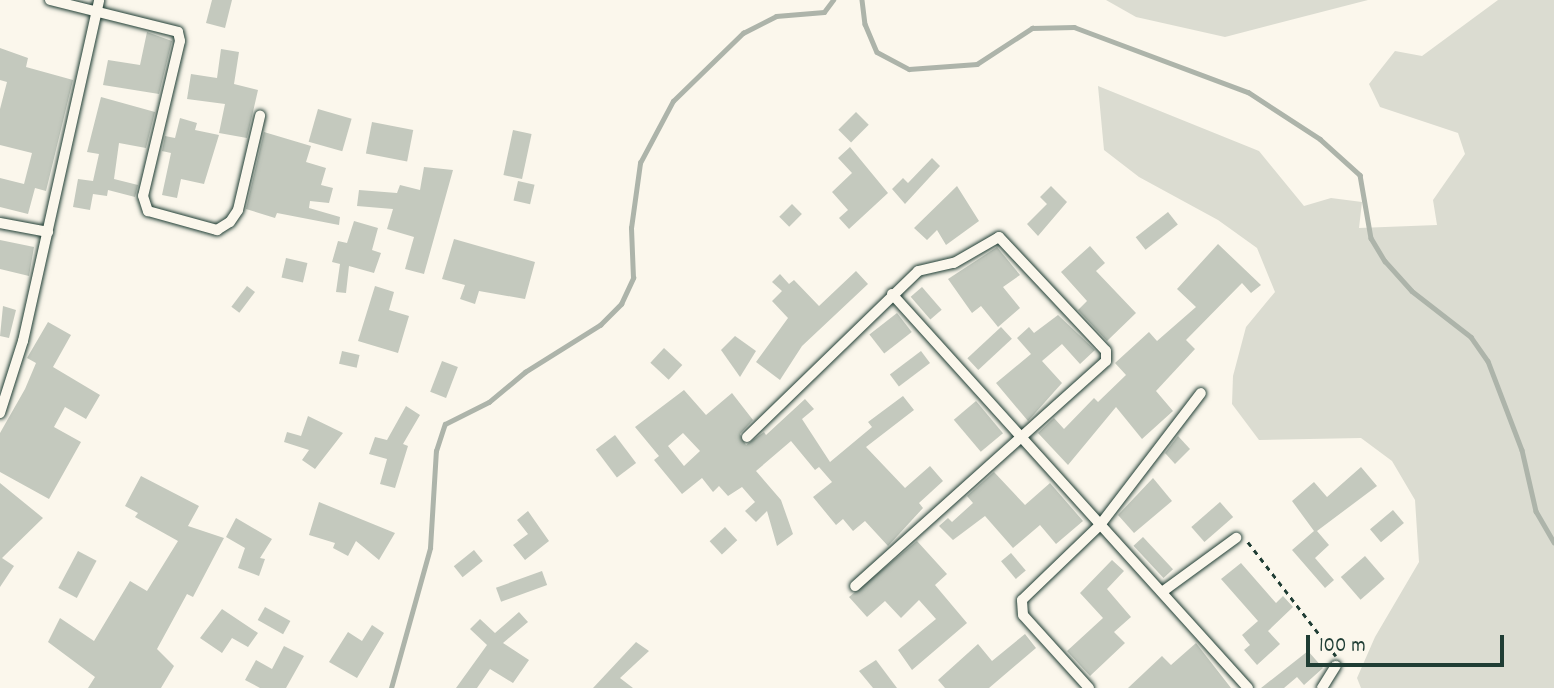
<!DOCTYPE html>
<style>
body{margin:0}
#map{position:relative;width:1554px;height:688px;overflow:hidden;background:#fbf7ec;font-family:Dekko,sans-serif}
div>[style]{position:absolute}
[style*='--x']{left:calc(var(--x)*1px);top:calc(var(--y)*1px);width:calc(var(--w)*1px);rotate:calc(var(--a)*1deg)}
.green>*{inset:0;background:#dbdcd1}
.stream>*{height:4.5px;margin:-2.25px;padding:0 2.25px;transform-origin:2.25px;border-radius:2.25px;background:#adb4aa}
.building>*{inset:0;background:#c4c9be;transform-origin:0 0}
.path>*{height:2.5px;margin-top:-1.25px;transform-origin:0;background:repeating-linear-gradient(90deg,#1f3d34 0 5px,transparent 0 10px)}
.roads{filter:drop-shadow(0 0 2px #1f3d34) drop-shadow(0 0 2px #1f3d34)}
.minor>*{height:10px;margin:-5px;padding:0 5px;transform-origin:5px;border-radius:5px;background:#fbf7ec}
span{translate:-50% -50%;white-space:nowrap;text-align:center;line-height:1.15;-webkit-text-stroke:6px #fbf7ec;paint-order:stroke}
.scale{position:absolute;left:1306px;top:635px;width:198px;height:32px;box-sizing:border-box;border:4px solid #1f3d34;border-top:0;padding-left:9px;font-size:21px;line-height:24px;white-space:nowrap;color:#1f3d34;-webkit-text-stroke:5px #fbf7ec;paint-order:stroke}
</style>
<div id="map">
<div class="green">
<i style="clip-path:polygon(1106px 0,1368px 0,1225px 37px,1136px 17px)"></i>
<i style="clip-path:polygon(1498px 0,1554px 0,1554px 688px,1361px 688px,1357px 678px,1375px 637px,1419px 562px,1415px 500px,1392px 461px,1361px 438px,1259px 440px,1232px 404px,1233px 376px,1246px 327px,1275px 292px,1257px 248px,1218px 220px,1139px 177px,1104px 150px,1098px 86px,1259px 151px,1304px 206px,1331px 198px,1362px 202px,1359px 228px,1437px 225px,1433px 200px,1465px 154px,1458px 133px,1380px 107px,1369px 84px,1395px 51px,1422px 56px)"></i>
</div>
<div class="stream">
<i style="--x:862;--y:0;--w:24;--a:83"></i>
<i style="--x:865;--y:24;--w:30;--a:67"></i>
<i style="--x:877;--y:52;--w:36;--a:28"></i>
<i style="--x:909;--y:69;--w:68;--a:-4.2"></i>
<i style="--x:977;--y:64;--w:66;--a:-33.2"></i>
<i style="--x:1032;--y:28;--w:42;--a:-1.4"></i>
<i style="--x:1074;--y:27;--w:186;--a:20.5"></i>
<i style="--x:1248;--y:92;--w:86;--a:33.1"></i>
<i style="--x:1320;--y:139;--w:54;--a:42"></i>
<i style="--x:1360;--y:175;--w:64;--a:80.1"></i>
<i style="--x:1371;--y:238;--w:27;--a:59"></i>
<i style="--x:1385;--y:261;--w:40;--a:48"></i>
<i style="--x:1412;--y:291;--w:75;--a:37.9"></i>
<i style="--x:1471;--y:337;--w:29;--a:55"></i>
<i style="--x:1488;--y:361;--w:95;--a:69.1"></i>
<i style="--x:1522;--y:450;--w:63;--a:77.1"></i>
<i style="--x:1536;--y:511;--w:36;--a:60"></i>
<i style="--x:391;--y:688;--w:145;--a:-74.4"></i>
<i style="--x:430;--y:548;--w:97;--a:-86.5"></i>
<i style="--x:436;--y:451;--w:28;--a:-72"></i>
<i style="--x:445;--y:424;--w:49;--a:-26.6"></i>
<i style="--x:489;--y:402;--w:47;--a:-39.8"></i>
<i style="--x:525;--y:372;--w:89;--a:-32.1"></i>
<i style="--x:600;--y:325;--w:30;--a:-45"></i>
<i style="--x:621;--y:304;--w:29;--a:-65"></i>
<i style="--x:633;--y:278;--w:50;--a:-92.3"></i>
<i style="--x:631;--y:228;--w:66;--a:-82.1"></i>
<i style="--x:640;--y:163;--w:70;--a:-62"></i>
<i style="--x:673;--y:101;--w:98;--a:-44.2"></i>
<i style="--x:743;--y:33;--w:37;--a:-27"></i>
<i style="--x:776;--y:16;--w:48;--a:-4.8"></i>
<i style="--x:824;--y:12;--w:15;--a:-53"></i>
</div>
<div class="building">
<i style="clip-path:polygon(212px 0,232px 0,225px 28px,206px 23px)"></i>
<i style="clip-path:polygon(147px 32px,172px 41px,159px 94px,103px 85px,108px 60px,140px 65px)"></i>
<i style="clip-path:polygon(0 48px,28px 58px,26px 67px,73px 80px,46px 191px,35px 188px,28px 214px,0 207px,0 178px,24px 184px,32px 153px,0 145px,0 109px,7px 82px,0 80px)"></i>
<i style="clip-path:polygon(221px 49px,239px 52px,234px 84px,258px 90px,247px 138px,219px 133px,225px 104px,187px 99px,191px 74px,217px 78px)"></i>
<i style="clip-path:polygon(101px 97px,155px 112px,146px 148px,119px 143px,114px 179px,138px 185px,135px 197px,108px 190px,107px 196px,93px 194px,90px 210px,73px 207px,78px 179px,93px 181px,99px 154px,87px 152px)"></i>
<i style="left:318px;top:109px;width:35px;height:34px;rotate:16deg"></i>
<i style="left:856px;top:112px;width:18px;height:25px;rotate:45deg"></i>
<i style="clip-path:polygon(180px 118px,197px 123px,195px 130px,219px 135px,204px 184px,181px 179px,177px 198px,162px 195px,171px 153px,162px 151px,165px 136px,175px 138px)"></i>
<i style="left:372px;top:122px;width:42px;height:32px;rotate:11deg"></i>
<i style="left:513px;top:130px;width:19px;height:46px;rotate:12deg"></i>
<i style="clip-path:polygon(264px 132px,311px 146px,306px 162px,326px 168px,321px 185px,333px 188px,329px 203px,310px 201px,309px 208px,340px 217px,339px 225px,277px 213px,275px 218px,246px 209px)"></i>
<i style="clip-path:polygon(850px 147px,888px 193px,849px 229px,839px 218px,848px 210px,832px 192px,852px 173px,838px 158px)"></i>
<i style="clip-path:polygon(932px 158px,940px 166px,905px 204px,892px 189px,903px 178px,908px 183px)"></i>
<i style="clip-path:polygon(424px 167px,453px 170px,424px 274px,405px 269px,414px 237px,387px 229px,393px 209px,357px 206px,359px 190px,397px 193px,400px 185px,420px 190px)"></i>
<i style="left:518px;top:181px;width:17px;height:20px;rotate:13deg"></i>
<i style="clip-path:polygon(957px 186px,979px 221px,946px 245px,937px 230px,927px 240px,914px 228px)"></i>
<i style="clip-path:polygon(1051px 186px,1067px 202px,1038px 236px,1027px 224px,1047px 204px,1040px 197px)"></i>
<i style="left:792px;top:204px;width:14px;height:18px;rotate:45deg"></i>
<i style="left:1168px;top:212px;width:16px;height:41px;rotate:52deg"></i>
<i style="clip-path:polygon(354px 221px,378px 228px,372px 250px,381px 253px,374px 273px,349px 266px,346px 293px,336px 292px,340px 264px,332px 262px,338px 241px,347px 243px)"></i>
<i style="clip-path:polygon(454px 239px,535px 262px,525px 299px,479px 291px,475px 304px,460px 299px,465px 285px,442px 279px)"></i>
<i style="clip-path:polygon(0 240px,34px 247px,29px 276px,0 269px)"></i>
<i style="clip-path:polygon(1218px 244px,1261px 285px,1251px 293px,1242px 283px,1186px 340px,1195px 349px,1156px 391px,1173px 411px,1142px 439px,1116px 407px,1068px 465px,1038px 433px,1054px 418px,1064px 429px,1094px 398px,1098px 402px,1126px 375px,1115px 363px,1149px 332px,1157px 341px,1196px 307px,1177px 289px)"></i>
<i style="clip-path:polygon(1090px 246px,1105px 263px,1096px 271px,1136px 313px,1107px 341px,1078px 310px,1087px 301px,1061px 272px)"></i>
<i style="clip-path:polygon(997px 247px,1020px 275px,1003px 287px,1020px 308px,998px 327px,981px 306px,972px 313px,948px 279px)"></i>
<i style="left:286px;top:258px;width:22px;height:20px;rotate:13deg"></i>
<i style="clip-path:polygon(856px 271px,868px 284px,802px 346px,780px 380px,756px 362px,788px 318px,772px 301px,782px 291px,772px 282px,780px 274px,789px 284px,794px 280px,819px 306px)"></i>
<i style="left:247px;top:286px;width:10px;height:26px;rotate:37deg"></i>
<i style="clip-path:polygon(375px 286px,394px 292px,389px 310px,409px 316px,398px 353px,358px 341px)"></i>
<i style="left:922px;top:287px;width:30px;height:15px;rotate:49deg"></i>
<i style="clip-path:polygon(3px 306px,16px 310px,9px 338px,0 336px)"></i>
<i style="left:897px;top:313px;width:24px;height:35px;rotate:52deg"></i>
<i style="clip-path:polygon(1058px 315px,1095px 350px,1080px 364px,1062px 344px,1042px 361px,1062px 383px,1028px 421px,996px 383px,1031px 354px,1017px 338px,1029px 327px,1034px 333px)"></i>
<i style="clip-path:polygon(48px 322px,71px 335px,53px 367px,100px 395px,86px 419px,65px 407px,54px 427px,81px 442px,49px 499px,0 472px,0 433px,25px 389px,36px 363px,27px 358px)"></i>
<i style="left:1001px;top:327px;width:16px;height:46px;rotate:47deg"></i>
<i style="clip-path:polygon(735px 336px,756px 351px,740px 377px,721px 350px)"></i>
<i style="left:664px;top:348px;width:25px;height:20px;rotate:43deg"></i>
<i style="left:342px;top:351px;width:18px;height:13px;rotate:13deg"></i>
<i style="left:921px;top:351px;width:15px;height:39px;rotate:53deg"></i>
<i style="left:442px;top:361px;width:17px;height:33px;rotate:21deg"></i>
<i style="clip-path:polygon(evenodd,684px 390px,706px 415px,732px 393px,753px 420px,740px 434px,746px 445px,764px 432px,766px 435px,805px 399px,814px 409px,802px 419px,830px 462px,872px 427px,868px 422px,903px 396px,914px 410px,866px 447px,905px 488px,930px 466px,943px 481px,919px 503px,923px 508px,888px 546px,865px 521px,853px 531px,843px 519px,836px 525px,813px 497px,832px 482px,819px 467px,815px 470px,791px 441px,756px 471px,781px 500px,793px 534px,777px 546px,767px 511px,756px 522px,745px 511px,755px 502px,742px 487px,728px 496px,719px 486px,713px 492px,702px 478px,682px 494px,654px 460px,659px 456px,635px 427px,684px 390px,683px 433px,700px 451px,684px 466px,668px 446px,683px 433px)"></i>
<i style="left:976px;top:401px;width:42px;height:29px;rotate:50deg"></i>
<i style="clip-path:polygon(406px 406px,420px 415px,403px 444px,408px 446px,395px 488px,380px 484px,387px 459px,369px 454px,375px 437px,387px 440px)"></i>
<i style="clip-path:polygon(308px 416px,343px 433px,315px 469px,302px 460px,309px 450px,284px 442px,287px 432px,301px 436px)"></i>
<i style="left:615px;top:435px;width:35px;height:24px;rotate:53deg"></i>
<i style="clip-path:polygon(1178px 436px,1190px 449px,1175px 464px,1165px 453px)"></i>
<i style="clip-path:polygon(1361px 467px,1377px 486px,1317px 531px,1329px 545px,1315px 558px,1334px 580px,1325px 588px,1292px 550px,1314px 531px,1292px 501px,1314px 482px,1327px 497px)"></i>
<i style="clip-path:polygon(994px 472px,1025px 505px,1050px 483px,1083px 521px,1056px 544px,1040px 525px,1013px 548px,985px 516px,953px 540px,939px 526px,948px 518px,952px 522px,973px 503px,967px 496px)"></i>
<i style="clip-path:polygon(141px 476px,199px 506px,188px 526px,224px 538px,193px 597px,187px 594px,157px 649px,174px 666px,161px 688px,88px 688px,95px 677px,48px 642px,60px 618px,94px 641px,130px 581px,147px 591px,178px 541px,135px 517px,138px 513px,125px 506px)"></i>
<i style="clip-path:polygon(1153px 478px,1172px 501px,1134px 533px,1118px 515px)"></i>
<i style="clip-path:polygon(0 483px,43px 518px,2px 558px,14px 566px,0 587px)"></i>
<i style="clip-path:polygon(319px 502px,395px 533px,379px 560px,356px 541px,348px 556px,333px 548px,335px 543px,309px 535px)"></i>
<i style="left:1220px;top:502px;width:20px;height:38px;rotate:49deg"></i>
<i style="left:1393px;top:510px;width:17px;height:30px;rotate:50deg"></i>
<i style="clip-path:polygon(528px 511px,549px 541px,525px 560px,513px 545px,528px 534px,517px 520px)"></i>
<i style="clip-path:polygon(236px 518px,272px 539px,260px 558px,265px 559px,259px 576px,238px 568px,245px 548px,226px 537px)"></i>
<i style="left:725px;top:527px;width:18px;height:21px;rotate:47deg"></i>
<i style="left:1143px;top:537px;width:44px;height:13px;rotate:47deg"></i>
<i style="clip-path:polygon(917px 541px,947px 574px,935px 585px,967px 623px,912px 670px,898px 650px,936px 619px,919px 600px,901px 618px,885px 601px,867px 617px,849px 597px)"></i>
<i style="left:474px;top:550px;width:14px;height:26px;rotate:51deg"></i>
<i style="left:78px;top:551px;width:21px;height:42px;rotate:28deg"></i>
<i style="left:1011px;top:553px;width:23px;height:13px;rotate:50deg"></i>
<i style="left:1365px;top:556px;width:30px;height:32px;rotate:49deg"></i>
<i style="clip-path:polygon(1112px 560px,1124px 571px,1107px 589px,1131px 617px,1114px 632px,1125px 643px,1090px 676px,1067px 651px,1103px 618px,1080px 593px)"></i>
<i style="clip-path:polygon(1241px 563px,1276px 603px,1283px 596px,1293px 607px,1268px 631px,1280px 644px,1257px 665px,1244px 650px,1250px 645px,1242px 635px,1258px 621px,1221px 579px)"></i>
<i style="left:542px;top:571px;width:15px;height:49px;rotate:70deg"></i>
<i style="left:265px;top:607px;width:29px;height:15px;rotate:29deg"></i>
<i style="clip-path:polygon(222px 609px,258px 633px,248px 647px,232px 638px,222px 653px,200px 638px)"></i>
<i style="clip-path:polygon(519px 612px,528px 622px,503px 643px,529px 660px,513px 683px,490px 669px,477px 688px,456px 688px,487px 645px,470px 629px,480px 619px,495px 633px)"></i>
<i style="clip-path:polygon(372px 625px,384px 633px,357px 678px,329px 662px,348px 632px,362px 641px)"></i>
<i style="clip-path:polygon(1025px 634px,1036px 648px,989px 688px,945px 688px,938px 680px,978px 644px,992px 661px)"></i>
<i style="clip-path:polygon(636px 642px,649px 651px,620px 678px,633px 688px,593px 688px)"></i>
<i style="clip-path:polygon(1196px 643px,1231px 688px,1128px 688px,1162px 656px,1171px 665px)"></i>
<i style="clip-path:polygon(284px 646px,304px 656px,286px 688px,260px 688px,245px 680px,256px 660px,272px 669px)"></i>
<i style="clip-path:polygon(1308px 651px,1323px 668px,1304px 685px,1297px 677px,1284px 688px,1261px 688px)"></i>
<i style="clip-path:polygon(876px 660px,897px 688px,873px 688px,859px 671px)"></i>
</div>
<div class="path">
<i style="--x:1248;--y:542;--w:144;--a:52.3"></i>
</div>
<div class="roads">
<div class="minor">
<i style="--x:50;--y:0;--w:132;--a:14"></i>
<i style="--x:178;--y:32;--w:9;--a:77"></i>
<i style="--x:180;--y:41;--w:159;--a:103.4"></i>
<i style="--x:143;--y:196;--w:16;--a:72"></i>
<i style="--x:148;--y:211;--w:72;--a:15.4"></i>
<i style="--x:217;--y:230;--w:15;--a:-32"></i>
<i style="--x:230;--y:222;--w:14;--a:-56"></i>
<i style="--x:238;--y:210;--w:97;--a:-76.8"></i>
<i style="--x:0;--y:223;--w:49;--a:10.6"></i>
<i style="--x:892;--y:294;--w:531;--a:47.9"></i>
<i style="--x:0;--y:413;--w:76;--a:-72.3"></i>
<i style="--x:23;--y:341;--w:349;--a:-77.4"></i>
<i style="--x:747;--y:437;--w:238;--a:-44.1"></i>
<i style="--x:918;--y:271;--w:37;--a:-13"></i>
<i style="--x:954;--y:263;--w:52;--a:-30"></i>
<i style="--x:999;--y:237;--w:156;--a:46.8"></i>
<i style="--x:1106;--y:351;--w:10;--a:90"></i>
<i style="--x:1106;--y:361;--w:337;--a:138.1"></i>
<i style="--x:1162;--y:592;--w:92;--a:-36.1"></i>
<i style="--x:1089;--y:688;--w:98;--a:-132.1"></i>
<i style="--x:1023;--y:615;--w:15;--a:-94"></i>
<i style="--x:1022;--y:600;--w:108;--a:-43.9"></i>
<i style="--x:1100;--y:525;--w:166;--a:-52.6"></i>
<i style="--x:1322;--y:688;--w:26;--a:-58"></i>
</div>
</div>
<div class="scale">100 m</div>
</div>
